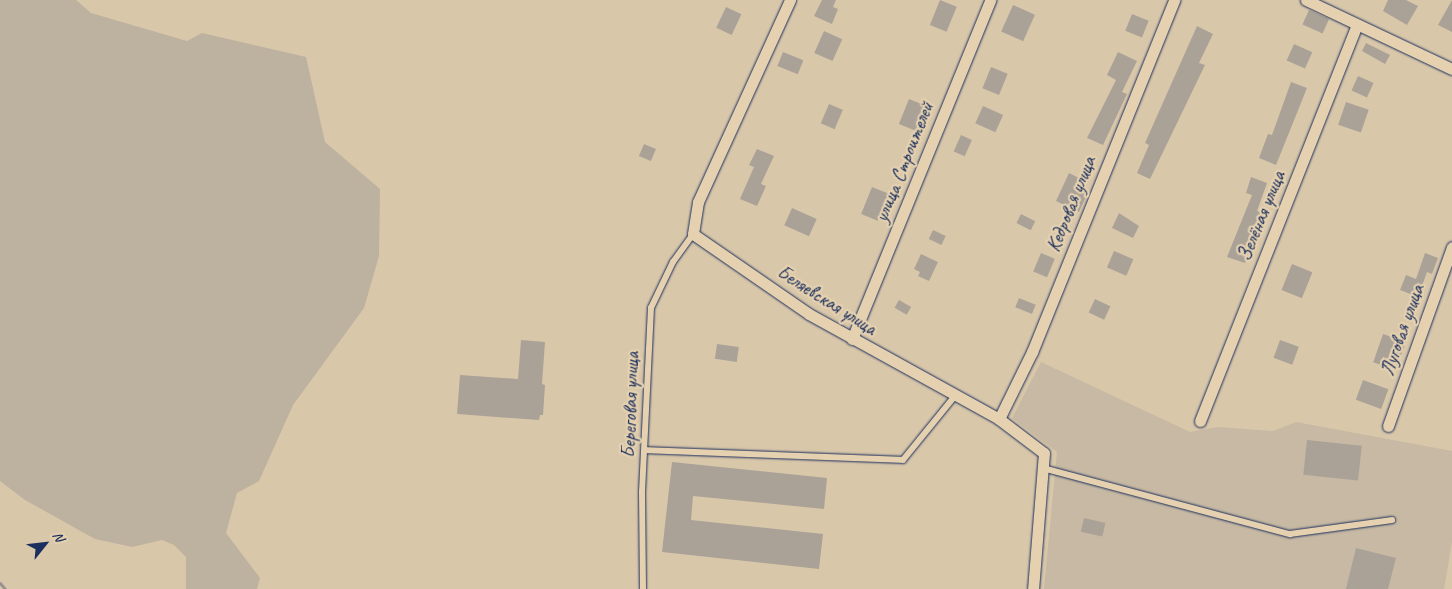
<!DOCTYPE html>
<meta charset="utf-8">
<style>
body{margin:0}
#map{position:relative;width:1452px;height:589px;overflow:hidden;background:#d9c7aa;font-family:Caveat,sans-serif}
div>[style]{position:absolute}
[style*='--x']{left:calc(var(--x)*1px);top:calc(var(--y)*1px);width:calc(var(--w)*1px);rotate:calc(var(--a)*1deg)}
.built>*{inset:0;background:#c7b9a3}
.green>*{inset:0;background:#bdb19f}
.stream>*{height:3px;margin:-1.5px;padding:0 1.5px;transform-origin:1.5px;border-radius:1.5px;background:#989391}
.building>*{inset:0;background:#aaa297;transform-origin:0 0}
.roads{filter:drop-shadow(0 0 1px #1b2f5e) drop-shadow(0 0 1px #1b2f5e)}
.lane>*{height:5.5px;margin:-2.75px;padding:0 2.75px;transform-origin:2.75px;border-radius:2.75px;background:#e5d1af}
.street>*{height:11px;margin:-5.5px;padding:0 5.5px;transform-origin:5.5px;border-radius:5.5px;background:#e5d1af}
span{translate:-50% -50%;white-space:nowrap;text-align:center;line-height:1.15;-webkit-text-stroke:4.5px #e5d1af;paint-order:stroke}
.street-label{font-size:20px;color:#1b2f5e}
.north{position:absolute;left:20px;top:519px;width:50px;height:50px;-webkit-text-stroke:4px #e5d1af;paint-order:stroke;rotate:61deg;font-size:14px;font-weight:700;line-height:20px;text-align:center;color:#1b2f5e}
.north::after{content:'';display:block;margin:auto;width:18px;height:22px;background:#1b2f5e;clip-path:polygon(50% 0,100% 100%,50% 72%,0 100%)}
</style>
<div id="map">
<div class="built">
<i style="clip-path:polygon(1041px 362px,1190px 432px,1218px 427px,1273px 431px,1296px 422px,1452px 451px,1452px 542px,1444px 589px,1044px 589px,1057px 452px,1012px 418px)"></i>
</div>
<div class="green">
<i style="clip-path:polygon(0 0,76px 0,91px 13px,187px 41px,202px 33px,306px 57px,325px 142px,380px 189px,379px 256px,364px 308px,293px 405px,259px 481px,237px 493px,226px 533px,260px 578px,257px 589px,186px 589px,186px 557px,174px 545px,162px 540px,132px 547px,95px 539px,25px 500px,0 481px)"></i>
</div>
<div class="stream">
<i style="--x:0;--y:583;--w:8;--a:50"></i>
</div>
<div class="building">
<i style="clip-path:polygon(822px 0,836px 0,833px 7px,838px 9px,832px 24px,814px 16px)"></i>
<i style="left:940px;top:0;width:18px;height:27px;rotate:22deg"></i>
<i style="clip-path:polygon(1388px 0,1406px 0,1418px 6px,1407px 25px,1383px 11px)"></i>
<i style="clip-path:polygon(1452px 0,1452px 32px,1438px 25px)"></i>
<i style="left:1013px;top:5px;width:24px;height:29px;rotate:24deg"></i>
<i style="left:726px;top:7px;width:17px;height:23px;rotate:25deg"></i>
<i style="left:1309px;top:10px;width:22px;height:16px;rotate:24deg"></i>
<i style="left:1132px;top:14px;width:18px;height:18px;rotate:22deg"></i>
<i style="clip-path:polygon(1197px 26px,1213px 34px,1199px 63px,1205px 65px,1150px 179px,1137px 173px,1149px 145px,1145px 143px)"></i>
<i style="left:824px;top:31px;width:20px;height:24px;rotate:24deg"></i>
<i style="clip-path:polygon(1366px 43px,1390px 55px,1385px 64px,1362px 51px)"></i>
<i style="left:1294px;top:44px;width:20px;height:18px;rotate:24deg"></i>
<i style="left:783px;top:52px;width:22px;height:15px;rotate:22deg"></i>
<i style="clip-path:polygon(1118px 52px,1137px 61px,1122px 92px,1127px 94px,1103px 145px,1087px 138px,1116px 80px,1107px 75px)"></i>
<i style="left:991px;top:67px;width:18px;height:23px;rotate:22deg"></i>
<i style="left:1358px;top:76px;width:17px;height:16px;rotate:24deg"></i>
<i style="clip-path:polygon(1291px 82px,1307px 88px,1276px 165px,1259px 158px,1268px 134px,1272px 135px)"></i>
<i style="left:909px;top:99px;width:18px;height:27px;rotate:22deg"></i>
<i style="left:1346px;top:102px;width:24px;height:24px;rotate:19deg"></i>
<i style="left:829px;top:104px;width:15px;height:21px;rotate:23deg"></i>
<i style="left:983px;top:106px;width:22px;height:19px;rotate:24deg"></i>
<i style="left:961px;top:135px;width:12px;height:18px;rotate:24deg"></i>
<i style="left:644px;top:144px;width:13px;height:13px;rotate:23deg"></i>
<i style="clip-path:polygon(757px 149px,774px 156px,761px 184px,766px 186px,757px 206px,740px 199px,754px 167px,749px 165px)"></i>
<i style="clip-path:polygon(1069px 173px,1079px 178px,1075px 186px,1088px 192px,1079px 212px,1056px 201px)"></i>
<i style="clip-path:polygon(1251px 177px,1267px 183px,1257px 211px,1263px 213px,1245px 263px,1227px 257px,1252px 195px,1246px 193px)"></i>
<i style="left:872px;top:187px;width:18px;height:29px;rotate:22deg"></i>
<i style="left:792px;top:208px;width:27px;height:19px;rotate:24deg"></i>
<i style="clip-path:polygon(1119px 213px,1139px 226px,1133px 238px,1112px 228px)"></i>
<i style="left:1021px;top:214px;width:16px;height:10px;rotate:27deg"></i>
<i style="left:933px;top:230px;width:14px;height:10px;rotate:25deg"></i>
<i style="left:1114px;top:251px;width:21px;height:18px;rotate:23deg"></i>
<i style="left:1041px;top:253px;width:15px;height:20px;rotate:23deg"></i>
<i style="clip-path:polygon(1425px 253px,1438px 258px,1432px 274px,1427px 272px,1418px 297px,1400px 290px,1406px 275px,1416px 279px)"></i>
<i style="clip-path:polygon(921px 254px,938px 262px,929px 281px,918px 276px,920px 272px,914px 269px)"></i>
<i style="left:1292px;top:264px;width:22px;height:28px;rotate:22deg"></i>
<i style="left:1019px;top:298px;width:18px;height:10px;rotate:22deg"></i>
<i style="left:1095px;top:299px;width:17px;height:15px;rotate:25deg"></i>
<i style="left:899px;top:300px;width:14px;height:9px;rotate:30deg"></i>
<i style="left:1383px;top:334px;width:24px;height:30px;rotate:19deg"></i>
<i style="clip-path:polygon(521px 340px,545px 342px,542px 384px,545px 385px,543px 415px,540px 415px,539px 420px,457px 414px,460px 375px,518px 379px)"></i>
<i style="left:1280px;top:340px;width:20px;height:19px;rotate:20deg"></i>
<i style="left:717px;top:344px;width:22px;height:15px;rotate:8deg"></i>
<i style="left:1363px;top:380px;width:27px;height:21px;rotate:20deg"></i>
<i style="left:1307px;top:440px;width:55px;height:35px;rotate:6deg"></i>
<i style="clip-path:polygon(672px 462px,827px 478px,824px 509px,693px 496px,691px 520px,823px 534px,819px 569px,662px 552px)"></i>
<i style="left:1084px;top:518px;width:22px;height:14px;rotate:13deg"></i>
<i style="clip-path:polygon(1356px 548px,1396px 558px,1388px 589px,1346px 589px)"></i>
</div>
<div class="roads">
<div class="lane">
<i style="--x:645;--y:450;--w:258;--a:2.2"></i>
<i style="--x:903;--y:460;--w:82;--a:-50.9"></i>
<i style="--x:1043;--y:468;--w:256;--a:15"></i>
<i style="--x:1290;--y:534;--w:103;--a:-7.8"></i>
<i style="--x:643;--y:589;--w:97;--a:-90.6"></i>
<i style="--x:642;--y:492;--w:184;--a:-87.2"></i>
<i style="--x:651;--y:308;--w:51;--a:-64.4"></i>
<i style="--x:673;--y:262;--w:34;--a:-54"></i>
</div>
<div class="street">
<i style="--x:790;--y:0;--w:222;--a:114.5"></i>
<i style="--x:698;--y:202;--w:32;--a:99"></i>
<i style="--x:693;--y:234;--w:141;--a:34.6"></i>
<i style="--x:809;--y:314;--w:217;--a:28.9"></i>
<i style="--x:999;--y:419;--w:56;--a:37.1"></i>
<i style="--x:1044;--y:453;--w:136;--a:94.6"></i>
<i style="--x:1306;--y:0;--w:161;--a:25.3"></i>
<i style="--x:852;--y:339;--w:366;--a:-67.8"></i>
<i style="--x:999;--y:419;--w:75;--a:-63.8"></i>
<i style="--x:1032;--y:352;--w:380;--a:-68"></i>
<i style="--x:1200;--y:421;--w:426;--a:-68.4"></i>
<i style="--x:1388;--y:426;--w:190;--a:-70.3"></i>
</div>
</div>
<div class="street-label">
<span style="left:904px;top:162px;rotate:-68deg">улица Строителей</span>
<span style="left:1071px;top:204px;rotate:-68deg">Кедровая улица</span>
<span style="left:1261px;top:216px;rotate:-68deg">Зелёная улица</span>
<span style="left:827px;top:300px;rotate:32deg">Беляевская улица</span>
<span style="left:1402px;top:330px;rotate:-70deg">Луговая улица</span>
<span style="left:630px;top:405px;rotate:-88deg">Береговая улица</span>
</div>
<div class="north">N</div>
</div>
